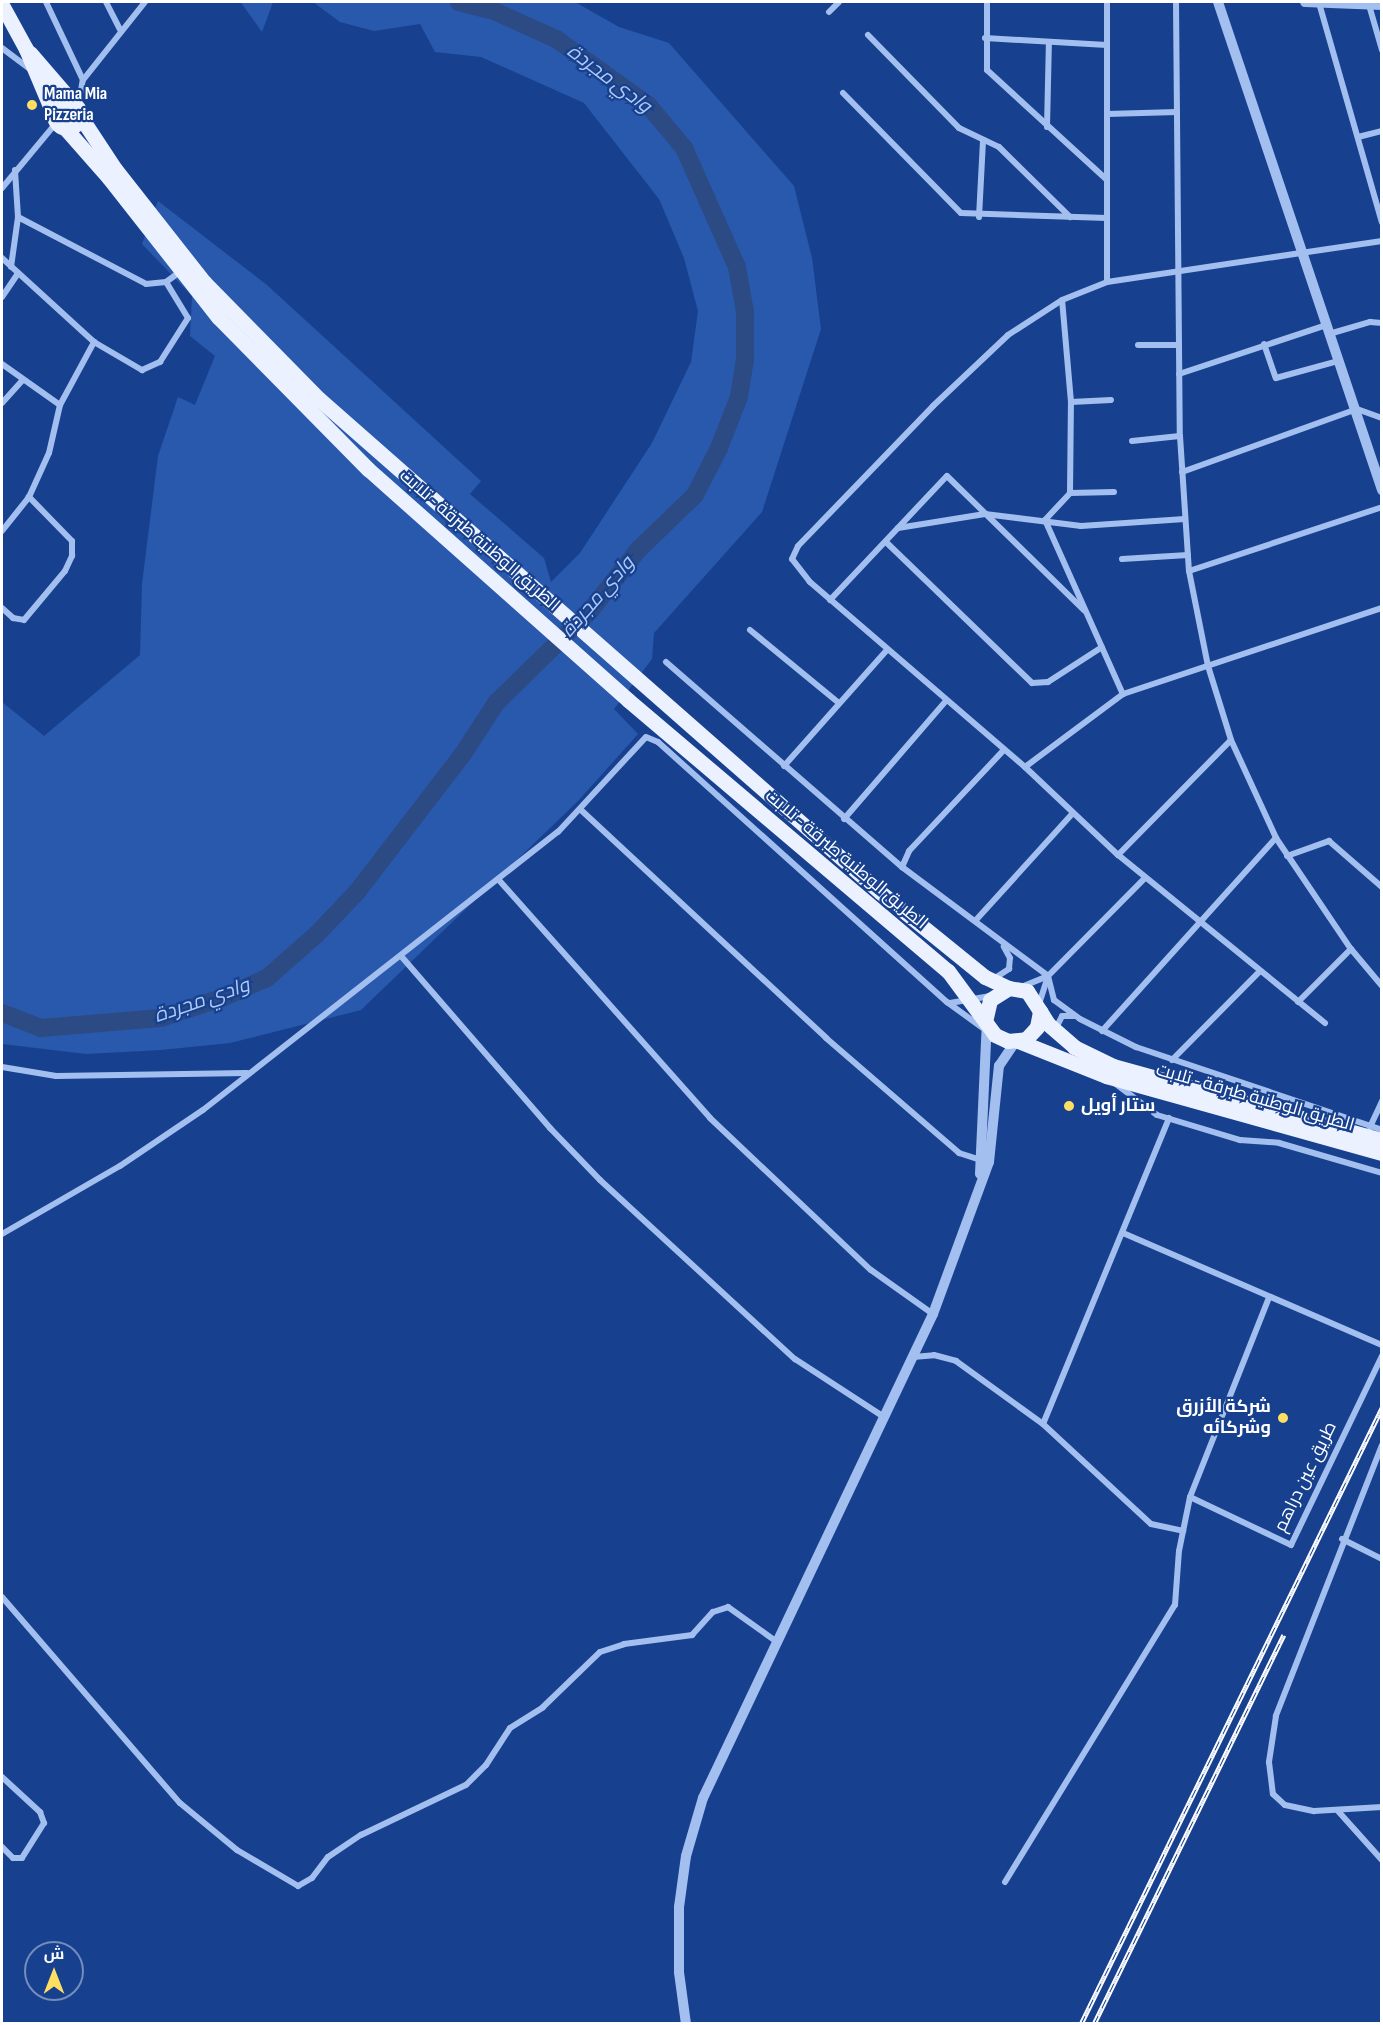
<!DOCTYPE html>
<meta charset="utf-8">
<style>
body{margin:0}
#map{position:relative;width:1383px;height:2025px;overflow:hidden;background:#17418f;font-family:"Sofia Sans Condensed",Cairo,sans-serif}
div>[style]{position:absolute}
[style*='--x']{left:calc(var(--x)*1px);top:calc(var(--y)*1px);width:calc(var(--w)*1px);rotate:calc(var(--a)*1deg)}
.green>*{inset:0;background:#2959ad}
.river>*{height:18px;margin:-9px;padding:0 9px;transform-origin:9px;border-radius:9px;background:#2c4b85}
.minor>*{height:6px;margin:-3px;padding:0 3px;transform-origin:3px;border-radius:3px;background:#a3bfef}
.tertiary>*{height:10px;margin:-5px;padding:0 5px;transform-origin:5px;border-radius:5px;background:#a3bfef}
.primary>*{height:15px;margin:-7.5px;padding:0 7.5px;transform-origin:7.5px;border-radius:7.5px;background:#ecf1ff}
.primary>.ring{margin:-7.5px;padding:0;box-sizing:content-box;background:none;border:15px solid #ecf1ff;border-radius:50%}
.rail>*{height:5px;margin-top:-2.5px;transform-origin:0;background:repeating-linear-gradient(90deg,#17418f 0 9px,#fff 0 18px);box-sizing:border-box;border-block:2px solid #fff}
.dots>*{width:16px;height:16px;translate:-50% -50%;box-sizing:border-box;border:3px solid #17418f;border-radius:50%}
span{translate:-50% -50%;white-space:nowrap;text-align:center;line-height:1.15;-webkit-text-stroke:4.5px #17418f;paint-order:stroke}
.poi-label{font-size:18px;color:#fff;font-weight:700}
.left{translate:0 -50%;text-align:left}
.right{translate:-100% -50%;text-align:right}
.street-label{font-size:18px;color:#fff}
.water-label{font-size:20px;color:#afcaf6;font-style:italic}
.frame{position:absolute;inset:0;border:3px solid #fff;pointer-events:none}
.north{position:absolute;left:24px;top:1941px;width:60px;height:60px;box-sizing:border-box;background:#17418f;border:2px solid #748dbc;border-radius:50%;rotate:0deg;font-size:16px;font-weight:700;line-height:24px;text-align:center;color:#fff}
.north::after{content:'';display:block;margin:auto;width:21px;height:27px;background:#ffdf62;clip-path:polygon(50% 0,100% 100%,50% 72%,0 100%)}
</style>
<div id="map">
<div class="green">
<i style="clip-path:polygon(242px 2px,273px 2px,262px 32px,242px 4px)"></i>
<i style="clip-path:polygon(313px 2px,575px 2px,619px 27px,669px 43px,794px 186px,812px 258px,821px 329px,762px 512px,654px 633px,652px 659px,614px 709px,638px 734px,578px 801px,361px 1010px,230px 1043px,161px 1050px,86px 1054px,2px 1044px,2px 702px,44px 736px,140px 655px,142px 584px,158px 456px,178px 397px,195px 405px,215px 356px,190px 336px,192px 296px,142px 244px,158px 201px,267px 285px,481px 481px,470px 494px,544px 558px,551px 582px,580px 553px,652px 443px,691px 362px,698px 311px,684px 258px,659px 199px,584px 103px,481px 57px,435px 52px,420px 24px,374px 31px,340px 22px)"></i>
</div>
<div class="river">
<i style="--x:2;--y:1013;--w:42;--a:21"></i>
<i style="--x:41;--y:1028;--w:120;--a:-4.8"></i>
<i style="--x:161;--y:1018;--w:66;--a:-18.4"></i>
<i style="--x:224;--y:997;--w:47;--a:-23.8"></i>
<i style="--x:267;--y:978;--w:65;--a:-41.3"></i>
<i style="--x:316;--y:935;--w:59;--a:-46.4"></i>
<i style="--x:357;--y:892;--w:174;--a:-52.5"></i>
<i style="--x:463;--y:754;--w:61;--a:-57.1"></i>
<i style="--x:496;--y:703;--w:132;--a:-44.4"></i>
<i style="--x:590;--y:611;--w:78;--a:-51.8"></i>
<i style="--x:638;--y:550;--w:79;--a:-44"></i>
<i style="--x:695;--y:495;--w:53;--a:-62.9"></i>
<i style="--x:719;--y:448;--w:55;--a:-68.6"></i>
<i style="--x:739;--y:397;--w:39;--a:-81"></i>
<i style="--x:745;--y:358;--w:46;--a:-90"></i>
<i style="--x:745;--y:312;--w:46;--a:-100.1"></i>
<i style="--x:737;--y:267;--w:130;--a:-114"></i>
<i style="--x:684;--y:148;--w:56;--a:-129.9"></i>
<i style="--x:648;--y:105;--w:113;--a:-144.3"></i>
<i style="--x:556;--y:39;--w:68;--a:-155.7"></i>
<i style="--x:494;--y:11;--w:36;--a:-166"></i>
</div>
<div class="minor">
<i style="--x:46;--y:2;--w:86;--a:64.6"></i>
<i style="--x:106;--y:2;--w:31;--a:63"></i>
<i style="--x:987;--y:2;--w:68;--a:90"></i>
<i style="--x:987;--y:70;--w:161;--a:42.5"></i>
<i style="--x:1107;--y:2;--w:280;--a:90"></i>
<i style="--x:1176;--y:2;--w:434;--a:89.5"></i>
<i style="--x:1180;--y:436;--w:135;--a:86.2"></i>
<i style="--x:1189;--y:571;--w:97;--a:78.7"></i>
<i style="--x:1208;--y:666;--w:77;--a:72.7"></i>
<i style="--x:1231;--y:740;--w:108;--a:65.3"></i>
<i style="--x:1276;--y:838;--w:134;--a:56"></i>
<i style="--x:1351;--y:949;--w:48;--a:50"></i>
<i style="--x:1319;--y:3;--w:228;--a:74"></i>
<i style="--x:1369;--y:5;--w:47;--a:73.9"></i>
<i style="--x:829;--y:12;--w:14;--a:-45"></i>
<i style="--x:868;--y:35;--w:130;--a:45.6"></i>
<i style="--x:959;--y:128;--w:44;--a:25.4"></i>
<i style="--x:999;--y:147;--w:100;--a:44.6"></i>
<i style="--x:985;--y:38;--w:122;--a:3.3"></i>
<i style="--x:2;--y:48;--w:38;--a:37"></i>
<i style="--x:843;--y:93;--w:168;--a:45.5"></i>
<i style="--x:961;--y:213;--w:146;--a:2"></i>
<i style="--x:78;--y:107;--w:27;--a:-80"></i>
<i style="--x:83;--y:80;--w:100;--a:-51.5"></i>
<i style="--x:1107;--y:114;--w:70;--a:-1.6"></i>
<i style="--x:1047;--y:127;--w:85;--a:-88.7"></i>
<i style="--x:1358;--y:137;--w:25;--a:-14"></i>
<i style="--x:2;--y:188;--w:86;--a:-50.2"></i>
<i style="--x:18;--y:217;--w:144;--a:27.6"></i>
<i style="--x:146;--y:284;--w:20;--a:-6"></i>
<i style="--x:166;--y:282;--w:17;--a:-36"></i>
<i style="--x:979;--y:217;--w:77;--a:-87"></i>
<i style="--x:2;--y:258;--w:125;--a:42.4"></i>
<i style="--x:94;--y:342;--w:56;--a:30.3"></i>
<i style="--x:142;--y:370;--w:20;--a:-24"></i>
<i style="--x:160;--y:362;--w:52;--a:-57.5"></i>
<i style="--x:188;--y:318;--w:42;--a:-121.4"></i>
<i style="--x:11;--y:267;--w:50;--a:-82"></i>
<i style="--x:18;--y:217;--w:47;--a:-93.7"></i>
<i style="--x:2;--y:297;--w:29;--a:-56"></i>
<i style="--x:1329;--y:334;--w:43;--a:-16.3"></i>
<i style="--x:1370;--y:322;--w:12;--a:5"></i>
<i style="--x:1264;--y:344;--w:36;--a:71"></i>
<i style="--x:1276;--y:378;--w:64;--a:-15.3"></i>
<i style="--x:1138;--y:345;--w:41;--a:0"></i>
<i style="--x:2;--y:364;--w:71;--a:35.3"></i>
<i style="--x:1179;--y:374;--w:155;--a:-18.4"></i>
<i style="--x:1071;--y:402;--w:40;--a:-2.9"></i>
<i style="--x:2;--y:403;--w:31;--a:-48"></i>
<i style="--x:1132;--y:441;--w:48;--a:-5.9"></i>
<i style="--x:1182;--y:472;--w:186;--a:-19.8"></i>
<i style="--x:1357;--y:409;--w:27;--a:20"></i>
<i style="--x:1070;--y:493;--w:44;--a:-1.3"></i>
<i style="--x:1045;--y:520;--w:37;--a:-47"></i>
<i style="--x:1070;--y:493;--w:91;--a:-89.4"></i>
<i style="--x:1071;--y:402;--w:102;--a:-95"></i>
<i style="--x:1045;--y:520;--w:191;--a:65.9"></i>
<i style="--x:898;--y:528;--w:88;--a:-9.1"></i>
<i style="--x:985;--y:514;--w:97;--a:7.1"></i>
<i style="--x:1081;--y:526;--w:104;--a:-3.9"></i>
<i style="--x:2;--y:531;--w:43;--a:-51.5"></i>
<i style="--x:29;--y:497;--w:48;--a:-65.6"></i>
<i style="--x:49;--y:453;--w:49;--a:-77.1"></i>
<i style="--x:60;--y:405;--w:72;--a:-61.6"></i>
<i style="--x:886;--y:542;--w:203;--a:44"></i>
<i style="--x:1032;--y:683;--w:16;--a:-4"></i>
<i style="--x:1048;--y:682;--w:64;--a:-32.9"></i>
<i style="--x:1122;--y:559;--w:66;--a:-3.5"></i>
<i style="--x:1189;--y:571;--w:203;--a:-18.3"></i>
<i style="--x:830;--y:600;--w:170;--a:-46.7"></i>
<i style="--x:947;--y:476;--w:192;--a:44.4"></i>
<i style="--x:2;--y:608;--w:15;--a:42"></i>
<i style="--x:13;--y:618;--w:11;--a:10"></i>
<i style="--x:24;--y:620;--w:64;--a:-50.1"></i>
<i style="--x:65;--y:571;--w:17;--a:-65"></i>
<i style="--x:72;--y:556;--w:15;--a:-90"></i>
<i style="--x:72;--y:541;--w:62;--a:-134.3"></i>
<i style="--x:750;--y:630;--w:115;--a:39.4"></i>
<i style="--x:666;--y:662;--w:313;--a:41"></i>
<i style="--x:902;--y:867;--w:182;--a:36.7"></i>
<i style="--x:1048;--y:976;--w:25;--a:76"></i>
<i style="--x:1054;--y:1000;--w:32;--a:36"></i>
<i style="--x:1080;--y:1019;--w:63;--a:26.6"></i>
<i style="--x:1136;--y:1047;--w:260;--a:18.6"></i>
<i style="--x:784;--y:766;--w:155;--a:-48.4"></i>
<i style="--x:1025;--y:767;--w:122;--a:-36.7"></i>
<i style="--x:1123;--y:694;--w:273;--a:-18.4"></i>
<i style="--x:581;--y:810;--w:335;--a:42.9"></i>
<i style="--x:826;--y:1038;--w:176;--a:40.8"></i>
<i style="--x:959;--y:1153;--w:25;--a:18"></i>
<i style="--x:844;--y:819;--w:156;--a:-49.2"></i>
<i style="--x:1118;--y:855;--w:161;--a:-45.5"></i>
<i style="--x:1287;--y:856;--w:45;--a:-19.7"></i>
<i style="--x:1329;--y:841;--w:70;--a:41"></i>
<i style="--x:902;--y:867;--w:17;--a:-66"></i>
<i style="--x:909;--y:851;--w:139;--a:-46.8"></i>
<i style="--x:498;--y:879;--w:319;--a:48.4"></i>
<i style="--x:710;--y:1118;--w:221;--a:43.4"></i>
<i style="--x:871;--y:1270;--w:76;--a:35.4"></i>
<i style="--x:976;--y:920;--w:144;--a:-47.8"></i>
<i style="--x:401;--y:956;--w:228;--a:49.1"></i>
<i style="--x:550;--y:1128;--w:72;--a:46.1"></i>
<i style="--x:600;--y:1180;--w:265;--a:42.6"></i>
<i style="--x:795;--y:1359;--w:106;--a:33.1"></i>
<i style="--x:995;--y:978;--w:17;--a:-33"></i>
<i style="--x:1009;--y:969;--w:11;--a:-85"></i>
<i style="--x:1010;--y:958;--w:13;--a:-119"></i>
<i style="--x:1021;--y:987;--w:29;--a:-22"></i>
<i style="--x:1048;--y:976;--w:138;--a:-45.3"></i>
<i style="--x:1298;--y:1002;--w:75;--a:-45"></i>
<i style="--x:950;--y:1003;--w:41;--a:-9.9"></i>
<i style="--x:1039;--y:1004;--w:25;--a:-72"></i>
<i style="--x:1325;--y:1023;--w:267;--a:-140.9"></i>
<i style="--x:1118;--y:855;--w:128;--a:-136.6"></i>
<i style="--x:1025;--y:767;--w:284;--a:-139.3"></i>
<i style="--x:810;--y:582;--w:29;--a:-128"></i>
<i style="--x:792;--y:559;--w:14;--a:-65"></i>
<i style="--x:798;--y:546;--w:194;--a:-46"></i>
<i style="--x:933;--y:406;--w:103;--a:-43.4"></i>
<i style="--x:1008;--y:335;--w:64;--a:-32.9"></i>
<i style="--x:1062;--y:300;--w:48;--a:-21.8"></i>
<i style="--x:1107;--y:282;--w:278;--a:-8.5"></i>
<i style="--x:1056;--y:1028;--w:13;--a:-63"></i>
<i style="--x:1062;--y:1016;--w:12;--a:0"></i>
<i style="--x:1102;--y:1031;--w:260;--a:-48"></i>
<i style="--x:1172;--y:1060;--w:125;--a:-45.3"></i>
<i style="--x:2;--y:1067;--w:55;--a:9.5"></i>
<i style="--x:56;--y:1076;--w:191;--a:-0.9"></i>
<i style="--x:1116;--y:1084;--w:51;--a:37.1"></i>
<i style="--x:1157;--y:1115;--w:87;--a:16.8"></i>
<i style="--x:1240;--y:1140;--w:39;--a:4"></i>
<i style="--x:1279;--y:1143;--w:107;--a:16.2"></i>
<i style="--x:1370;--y:1127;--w:29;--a:-65"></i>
<i style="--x:1123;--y:1233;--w:282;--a:23.4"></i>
<i style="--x:2;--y:1234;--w:136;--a:-30"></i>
<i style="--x:120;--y:1166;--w:100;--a:-34"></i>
<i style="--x:203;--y:1110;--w:451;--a:-38.1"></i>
<i style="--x:558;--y:832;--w:129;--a:-47.2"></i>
<i style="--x:646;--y:737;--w:13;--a:23"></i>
<i style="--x:658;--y:742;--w:389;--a:42"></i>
<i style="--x:947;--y:1002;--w:46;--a:36.1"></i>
<i style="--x:913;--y:1357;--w:21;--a:-5"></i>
<i style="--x:934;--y:1355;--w:23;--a:15"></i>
<i style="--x:956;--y:1361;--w:107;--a:35.9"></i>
<i style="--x:1043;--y:1424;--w:147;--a:42.8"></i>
<i style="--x:1151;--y:1524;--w:33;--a:12"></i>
<i style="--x:1043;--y:1424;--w:331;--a:-67.6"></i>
<i style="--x:1382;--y:1445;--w:291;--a:111.4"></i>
<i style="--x:1276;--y:1716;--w:47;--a:98.7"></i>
<i style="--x:1269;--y:1762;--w:32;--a:83"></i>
<i style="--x:1273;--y:1794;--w:16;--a:43"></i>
<i style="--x:1285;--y:1805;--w:30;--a:12"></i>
<i style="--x:1314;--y:1811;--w:68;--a:-3.4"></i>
<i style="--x:1190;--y:1497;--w:112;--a:25.4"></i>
<i style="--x:1291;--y:1545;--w:210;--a:-64.3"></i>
<i style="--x:1342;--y:1539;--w:45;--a:26.6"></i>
<i style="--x:2;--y:1597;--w:272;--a:49.2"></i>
<i style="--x:180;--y:1803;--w:74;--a:39.5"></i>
<i style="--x:237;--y:1850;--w:71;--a:30.5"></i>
<i style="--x:298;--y:1886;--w:16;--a:-30"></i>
<i style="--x:312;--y:1878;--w:26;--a:-53"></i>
<i style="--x:328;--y:1857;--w:40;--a:-34"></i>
<i style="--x:361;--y:1835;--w:116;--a:-25.5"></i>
<i style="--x:466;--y:1785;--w:28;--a:-45"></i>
<i style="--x:486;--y:1765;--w:44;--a:-57"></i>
<i style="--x:510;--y:1728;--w:39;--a:-32"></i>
<i style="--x:543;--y:1707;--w:79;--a:-44"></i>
<i style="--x:600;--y:1652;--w:25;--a:-18"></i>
<i style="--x:624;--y:1644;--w:69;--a:-7.5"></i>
<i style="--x:692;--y:1635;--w:31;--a:-48"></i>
<i style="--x:713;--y:1612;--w:16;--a:-18"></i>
<i style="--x:728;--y:1607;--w:60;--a:35.5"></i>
<i style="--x:2;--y:1777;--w:52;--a:42.6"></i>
<i style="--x:40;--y:1812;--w:12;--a:70"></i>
<i style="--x:44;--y:1823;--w:41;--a:122.2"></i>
<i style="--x:22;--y:1858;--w:9;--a:180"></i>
<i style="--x:13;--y:1858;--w:16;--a:-135"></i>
<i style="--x:1338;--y:1811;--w:66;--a:48.1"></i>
<i style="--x:1005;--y:1882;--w:325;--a:-58.5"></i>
<i style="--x:1175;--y:1605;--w:54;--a:-85.8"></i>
<i style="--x:1179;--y:1551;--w:55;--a:-78.5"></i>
<i style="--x:1190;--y:1497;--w:215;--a:-68.4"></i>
</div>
<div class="tertiary">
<i style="--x:1218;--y:2;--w:515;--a:71.42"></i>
<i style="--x:1305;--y:2;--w:77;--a:2.2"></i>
<i style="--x:980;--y:1174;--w:152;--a:-87.4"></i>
<i style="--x:686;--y:2024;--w:52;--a:-97.7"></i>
<i style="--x:679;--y:1972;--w:65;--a:-90"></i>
<i style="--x:679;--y:1907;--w:51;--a:-82.2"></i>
<i style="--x:686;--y:1856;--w:60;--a:-73.7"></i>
<i style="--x:703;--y:1798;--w:536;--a:-64.58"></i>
<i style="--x:933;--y:1314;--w:162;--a:-69.8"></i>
<i style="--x:989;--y:1162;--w:97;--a:-84.1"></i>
<i style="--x:999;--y:1066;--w:29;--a:-56"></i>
</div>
<div class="primary">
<i style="--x:2;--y:5;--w:50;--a:61.4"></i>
<i style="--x:26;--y:49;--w:75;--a:67.2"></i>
<i style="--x:30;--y:53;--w:67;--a:49.2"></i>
<i class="ring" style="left:54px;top:102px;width:11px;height:11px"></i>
<i style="--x:80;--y:116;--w:64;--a:56.6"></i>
<i style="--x:115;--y:169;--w:144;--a:51.8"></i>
<i style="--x:204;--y:282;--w:164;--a:45.5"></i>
<i style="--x:319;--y:399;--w:747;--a:41.31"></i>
<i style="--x:880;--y:892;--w:135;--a:39"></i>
<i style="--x:985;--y:977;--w:26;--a:25"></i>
<i style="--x:65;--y:128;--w:67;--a:48.7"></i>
<i style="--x:109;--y:178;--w:177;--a:51.9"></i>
<i style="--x:218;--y:317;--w:214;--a:45.4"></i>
<i style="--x:368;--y:469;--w:348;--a:41.6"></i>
<i style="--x:628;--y:700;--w:419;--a:40.3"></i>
<i style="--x:948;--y:971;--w:79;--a:53.7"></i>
<i style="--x:995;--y:1035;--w:14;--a:25"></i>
<i style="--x:1008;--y:1041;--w:18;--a:-6"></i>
<i style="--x:1026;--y:1039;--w:16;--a:-47"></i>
<i style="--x:1037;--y:1027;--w:16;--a:-79"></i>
<i style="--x:1040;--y:1011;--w:24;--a:-123"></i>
<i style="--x:1027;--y:991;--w:18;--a:-171"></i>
<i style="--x:1009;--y:988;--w:22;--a:148"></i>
<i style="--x:990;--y:1000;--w:18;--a:103"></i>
<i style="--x:1040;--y:1011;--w:15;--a:58"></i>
<i style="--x:1048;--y:1024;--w:35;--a:41"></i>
<i style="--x:1074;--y:1047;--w:43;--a:26"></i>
<i style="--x:1113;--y:1066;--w:279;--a:15.4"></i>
<i style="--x:1018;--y:1041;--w:95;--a:21.7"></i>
<i style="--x:1106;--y:1076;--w:287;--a:15.6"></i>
</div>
<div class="rail">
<i style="--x:1081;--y:2024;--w:686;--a:-63.96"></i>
<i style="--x:1094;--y:2024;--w:433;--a:-64"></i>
</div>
<div class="dots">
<i style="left:32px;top:105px;background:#ffdf62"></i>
<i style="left:1069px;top:1106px;background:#ffdf62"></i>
<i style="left:1283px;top:1418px;background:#ffdf62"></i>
</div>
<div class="poi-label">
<span class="left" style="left:44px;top:105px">Mama Mia<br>Pizzeria</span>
<span class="left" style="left:1081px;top:1106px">ستار أويل</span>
<span class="right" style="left:1271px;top:1418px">شركة الأزرق<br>وشركائه</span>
</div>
<div class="street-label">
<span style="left:479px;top:541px;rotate:41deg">الطريق الوطنية طبرقة - تلابت</span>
<span style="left:846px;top:860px;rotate:40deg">الطريق الوطنية طبرقة - تلابت</span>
<span style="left:1255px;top:1098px;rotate:16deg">الطريق الوطنية طبرقة - تلابت</span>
<span style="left:1306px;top:1477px;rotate:-64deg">طريق عين دراهم</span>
</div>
<div class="water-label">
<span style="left:609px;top:79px;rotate:37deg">وادي مجردة</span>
<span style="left:598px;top:597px;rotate:-49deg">وادي مجردة</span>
<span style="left:202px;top:1001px;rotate:-19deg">وادي مجردة</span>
</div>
<div class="frame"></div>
<div class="north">ش</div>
</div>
